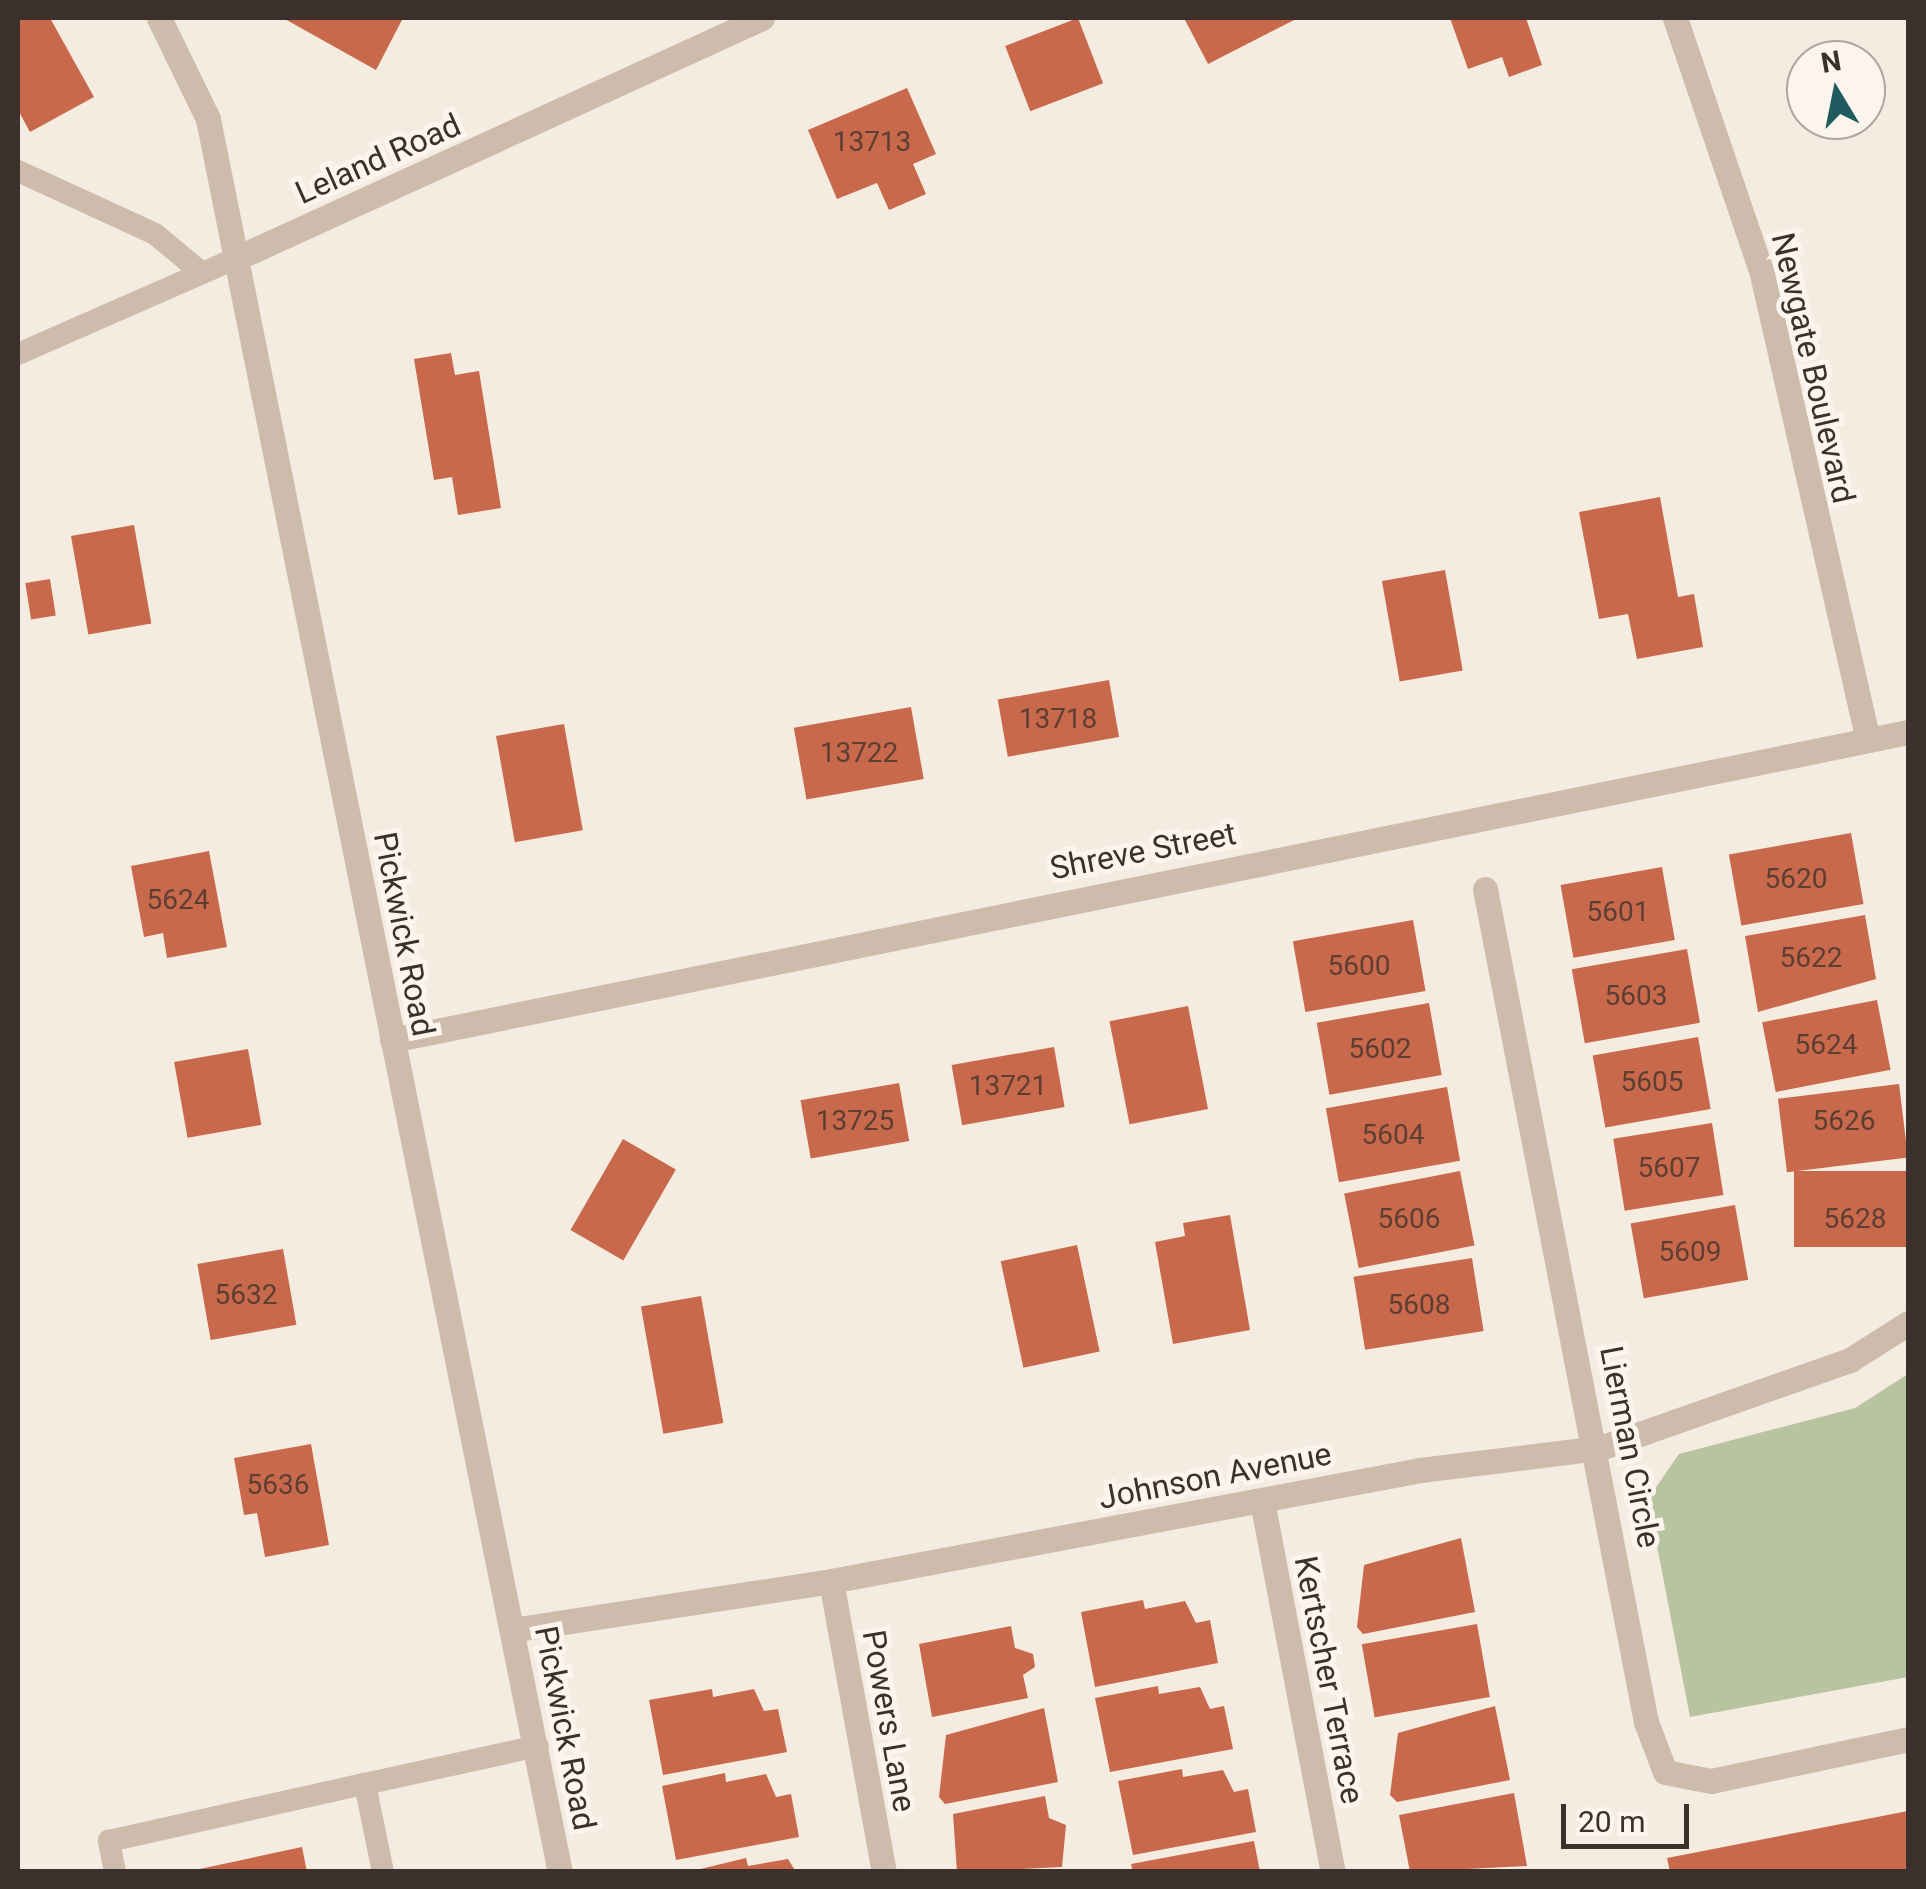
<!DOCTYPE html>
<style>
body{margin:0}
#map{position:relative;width:1926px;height:1889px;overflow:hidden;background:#f4ebe1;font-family:Roboto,sans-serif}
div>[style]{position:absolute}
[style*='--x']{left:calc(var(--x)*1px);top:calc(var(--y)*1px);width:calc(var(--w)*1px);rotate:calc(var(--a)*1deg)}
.green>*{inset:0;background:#b8c4a0}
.building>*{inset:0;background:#c8694b;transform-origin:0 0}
.service>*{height:22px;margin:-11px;padding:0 11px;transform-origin:11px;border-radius:11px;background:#cdbbac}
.minor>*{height:25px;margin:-12.5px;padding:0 12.5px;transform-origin:12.5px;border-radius:12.5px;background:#cdbbac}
.tertiary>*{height:25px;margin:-12.5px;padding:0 12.5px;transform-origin:12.5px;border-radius:12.5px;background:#cdbbac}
span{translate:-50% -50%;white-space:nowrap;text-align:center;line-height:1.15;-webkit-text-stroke:10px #fbf5ee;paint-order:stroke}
.number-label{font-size:28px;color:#5e3e33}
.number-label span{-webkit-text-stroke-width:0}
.street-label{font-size:32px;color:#3b302b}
.frame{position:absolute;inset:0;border:20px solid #3b302b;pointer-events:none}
.north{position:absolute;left:1786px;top:40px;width:100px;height:100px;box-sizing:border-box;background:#fbf5ee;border:2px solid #aea6a0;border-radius:50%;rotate:350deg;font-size:28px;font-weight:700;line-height:40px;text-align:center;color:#3b302b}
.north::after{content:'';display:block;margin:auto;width:35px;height:45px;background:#1f5a5e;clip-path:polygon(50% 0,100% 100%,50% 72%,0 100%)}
.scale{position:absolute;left:1561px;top:1804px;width:128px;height:45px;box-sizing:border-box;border:5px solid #3b302b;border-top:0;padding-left:12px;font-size:30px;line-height:35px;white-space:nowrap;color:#3b302b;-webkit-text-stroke:8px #fbf5ee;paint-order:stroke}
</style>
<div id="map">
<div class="green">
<i style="clip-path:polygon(1908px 1374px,1908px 1677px,1690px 1717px,1648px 1499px,1679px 1454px,1855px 1408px)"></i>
</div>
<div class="building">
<i style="clip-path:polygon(50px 18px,94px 97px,30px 132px,18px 110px,18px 19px)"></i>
<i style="clip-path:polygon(283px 18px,403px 18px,376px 70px)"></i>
<i style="left:1078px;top:18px;width:70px;height:78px;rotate:69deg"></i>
<i style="clip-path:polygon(1184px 18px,1298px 18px,1208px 64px)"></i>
<i style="clip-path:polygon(1450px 18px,1526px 18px,1542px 65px,1509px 77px,1502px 57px,1468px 69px)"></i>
<i style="clip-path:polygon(907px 88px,936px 154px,913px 164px,926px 194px,889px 210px,877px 183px,837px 199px,808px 130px)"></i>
<i style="clip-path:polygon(451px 353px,455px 375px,479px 371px,501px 508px,458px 515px,452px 477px,434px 480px,414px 359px)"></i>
<i style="clip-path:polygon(1660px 497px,1678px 597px,1694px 594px,1703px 647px,1637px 659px,1628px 614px,1599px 619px,1579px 512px)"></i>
<i style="left:134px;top:525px;width:100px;height:64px;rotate:80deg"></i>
<i style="left:1445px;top:570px;width:102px;height:64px;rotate:80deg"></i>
<i style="left:50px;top:579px;width:37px;height:25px;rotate:81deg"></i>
<i style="left:1109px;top:680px;width:58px;height:113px;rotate:80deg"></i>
<i style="left:911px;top:707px;width:73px;height:119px;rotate:80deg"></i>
<i style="left:564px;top:724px;width:108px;height:69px;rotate:80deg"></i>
<i style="left:1851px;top:833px;width:72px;height:124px;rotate:80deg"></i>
<i style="clip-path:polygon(209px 851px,227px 947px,167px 958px,163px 933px,144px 937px,131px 866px)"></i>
<i style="left:1662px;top:867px;width:74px;height:103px;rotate:80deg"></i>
<i style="clip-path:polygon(1865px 915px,1876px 979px,1758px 1012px,1745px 936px)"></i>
<i style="left:1413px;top:920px;width:72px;height:122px;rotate:80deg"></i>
<i style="left:1687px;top:949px;width:75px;height:117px;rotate:80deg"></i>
<i style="left:1877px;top:1000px;width:71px;height:117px;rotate:79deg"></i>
<i style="left:1429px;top:1003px;width:73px;height:114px;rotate:80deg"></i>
<i style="left:1188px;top:1006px;width:105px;height:80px;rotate:79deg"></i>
<i style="left:1698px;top:1037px;width:73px;height:107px;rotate:80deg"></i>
<i style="left:1054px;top:1047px;width:61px;height:104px;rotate:80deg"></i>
<i style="left:248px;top:1049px;width:77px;height:75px;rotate:80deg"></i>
<i style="left:899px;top:1083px;width:59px;height:100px;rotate:80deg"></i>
<i style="left:1899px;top:1084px;width:74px;height:122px;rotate:83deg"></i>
<i style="left:1447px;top:1087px;width:75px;height:123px;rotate:80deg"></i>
<i style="left:1712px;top:1123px;width:73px;height:100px;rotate:81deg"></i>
<i style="left:623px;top:1139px;width:61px;height:105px;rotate:30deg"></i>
<i style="left:1460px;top:1171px;width:76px;height:118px;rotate:79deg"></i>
<i style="left:1908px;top:1171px;width:76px;height:114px;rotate:90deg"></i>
<i style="left:1735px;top:1205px;width:76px;height:106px;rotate:80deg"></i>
<i style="clip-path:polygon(1230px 1215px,1250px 1330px,1173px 1344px,1155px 1242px,1185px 1236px,1183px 1223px)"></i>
<i style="left:1077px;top:1245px;width:109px;height:78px;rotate:78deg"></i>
<i style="left:283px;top:1249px;width:77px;height:87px;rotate:80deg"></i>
<i style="left:1472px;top:1258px;width:74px;height:120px;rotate:81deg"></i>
<i style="left:701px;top:1296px;width:129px;height:61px;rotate:80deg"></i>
<i style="clip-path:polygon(311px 1444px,329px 1545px,265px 1557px,257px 1513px,244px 1515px,234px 1458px)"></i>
<i style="clip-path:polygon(1461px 1538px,1475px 1612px,1363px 1634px,1357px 1627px,1364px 1565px)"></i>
<i style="clip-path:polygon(1143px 1600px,1145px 1609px,1185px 1601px,1196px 1623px,1210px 1620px,1218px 1663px,1095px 1687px,1081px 1612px)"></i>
<i style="left:1477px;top:1624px;width:74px;height:117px;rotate:80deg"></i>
<i style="clip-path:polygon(1011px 1626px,1015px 1648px,1033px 1654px,1035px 1667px,1023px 1675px,1028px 1698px,932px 1717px,919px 1644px)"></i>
<i style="clip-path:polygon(1158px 1686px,1159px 1694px,1200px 1687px,1210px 1709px,1224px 1706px,1233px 1749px,1110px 1772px,1095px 1698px)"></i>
<i style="clip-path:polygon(712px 1689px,713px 1697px,754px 1689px,764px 1711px,778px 1709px,787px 1752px,663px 1775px,649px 1700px)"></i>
<i style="clip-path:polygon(1495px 1706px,1510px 1780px,1397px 1802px,1390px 1795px,1398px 1733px)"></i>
<i style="clip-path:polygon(1044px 1708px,1058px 1782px,945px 1804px,939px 1797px,946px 1735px)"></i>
<i style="clip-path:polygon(1182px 1769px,1183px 1777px,1223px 1770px,1234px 1792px,1248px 1789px,1256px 1832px,1133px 1855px,1118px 1781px)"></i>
<i style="clip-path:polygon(725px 1773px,726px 1782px,766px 1774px,776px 1797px,791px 1794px,799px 1837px,676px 1860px,662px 1786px)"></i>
<i style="clip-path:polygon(1514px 1793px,1527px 1866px,1410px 1872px,1399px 1815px)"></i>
<i style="clip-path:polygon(1045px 1796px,1049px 1818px,1066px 1825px,1062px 1867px,957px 1872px,953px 1814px)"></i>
<i style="clip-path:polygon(1908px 1811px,1908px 1872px,1670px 1872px,1667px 1858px)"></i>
<i style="clip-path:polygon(1254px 1841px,1260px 1872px,1133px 1872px,1131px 1864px)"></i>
<i style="clip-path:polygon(302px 1847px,307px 1872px,195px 1872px,195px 1870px)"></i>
<i style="clip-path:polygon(746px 1858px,748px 1866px,788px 1859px,796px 1872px,688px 1872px)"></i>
</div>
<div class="service">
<i style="--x:18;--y:171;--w:151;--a:24.7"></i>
<i style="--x:155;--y:234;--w:61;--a:39.7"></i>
<i style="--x:18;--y:354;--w:239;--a:-23.7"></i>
<i style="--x:115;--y:1872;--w:32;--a:-101"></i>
<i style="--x:109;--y:1841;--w:262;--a:-12.6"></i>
<i style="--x:383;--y:1872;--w:90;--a:-101.6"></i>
<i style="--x:365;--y:1784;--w:177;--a:-12.4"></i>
</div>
<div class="minor">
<i style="--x:1675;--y:18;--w:270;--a:71.2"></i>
<i style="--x:1762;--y:274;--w:478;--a:77.2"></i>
<i style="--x:1485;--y:889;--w:848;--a:79.06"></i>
<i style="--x:1646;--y:1722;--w:53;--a:69.2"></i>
<i style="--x:1665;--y:1772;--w:47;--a:11.1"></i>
<i style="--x:1711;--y:1781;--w:201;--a:-12"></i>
<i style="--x:392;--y:1040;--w:1547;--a:-11.48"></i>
<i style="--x:1262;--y:1501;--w:378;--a:79.2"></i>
<i style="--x:831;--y:1581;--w:296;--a:79.7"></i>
<i style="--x:512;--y:1630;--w:323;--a:-8.7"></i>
<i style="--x:831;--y:1581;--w:599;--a:-10.67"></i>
<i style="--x:1420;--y:1470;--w:181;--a:-7"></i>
<i style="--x:1600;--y:1448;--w:265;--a:-19.4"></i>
<i style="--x:1850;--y:1360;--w:69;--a:-32.5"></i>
</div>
<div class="tertiary">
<i style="--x:159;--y:18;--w:112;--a:64.1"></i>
<i style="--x:208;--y:119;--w:1788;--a:78.65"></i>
<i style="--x:237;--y:258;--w:577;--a:-24.57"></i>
</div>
<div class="number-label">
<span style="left:872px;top:142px">13713</span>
<span style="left:1058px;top:719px">13718</span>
<span style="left:859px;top:753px">13722</span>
<span style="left:1796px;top:879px">5620</span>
<span style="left:178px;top:900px">5624</span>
<span style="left:1618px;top:912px">5601</span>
<span style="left:1811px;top:958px">5622</span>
<span style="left:1359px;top:966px">5600</span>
<span style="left:1636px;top:996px">5603</span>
<span style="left:1826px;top:1045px">5624</span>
<span style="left:1380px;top:1049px">5602</span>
<span style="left:1652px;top:1082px">5605</span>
<span style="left:1008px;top:1086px">13721</span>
<span style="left:855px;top:1121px">13725</span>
<span style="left:1844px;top:1121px">5626</span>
<span style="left:1393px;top:1135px">5604</span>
<span style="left:1669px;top:1168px">5607</span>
<span style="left:1409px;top:1219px">5606</span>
<span style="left:1855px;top:1219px">5628</span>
<span style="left:1690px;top:1252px">5609</span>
<span style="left:246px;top:1295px">5632</span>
<span style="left:1419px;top:1305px">5608</span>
<span style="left:278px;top:1485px">5636</span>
</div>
<div class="street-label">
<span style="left:378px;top:159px;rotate:-24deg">Leland Road</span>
<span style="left:1813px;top:368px;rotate:77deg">Newgate Boulevard</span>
<span style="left:1143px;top:851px;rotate:-11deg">Shreve Street</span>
<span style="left:404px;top:934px;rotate:79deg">Pickwick Road</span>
<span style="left:1630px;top:1447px;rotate:79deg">Lierman Circle</span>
<span style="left:1215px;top:1476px;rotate:-11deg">Johnson Avenue</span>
<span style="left:1329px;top:1680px;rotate:79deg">Kertscher Terrace</span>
<span style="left:889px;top:1721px;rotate:80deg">Powers Lane</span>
<span style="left:565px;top:1728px;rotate:79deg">Pickwick Road</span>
</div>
<div class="frame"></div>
<div class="north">N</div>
<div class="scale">20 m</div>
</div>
